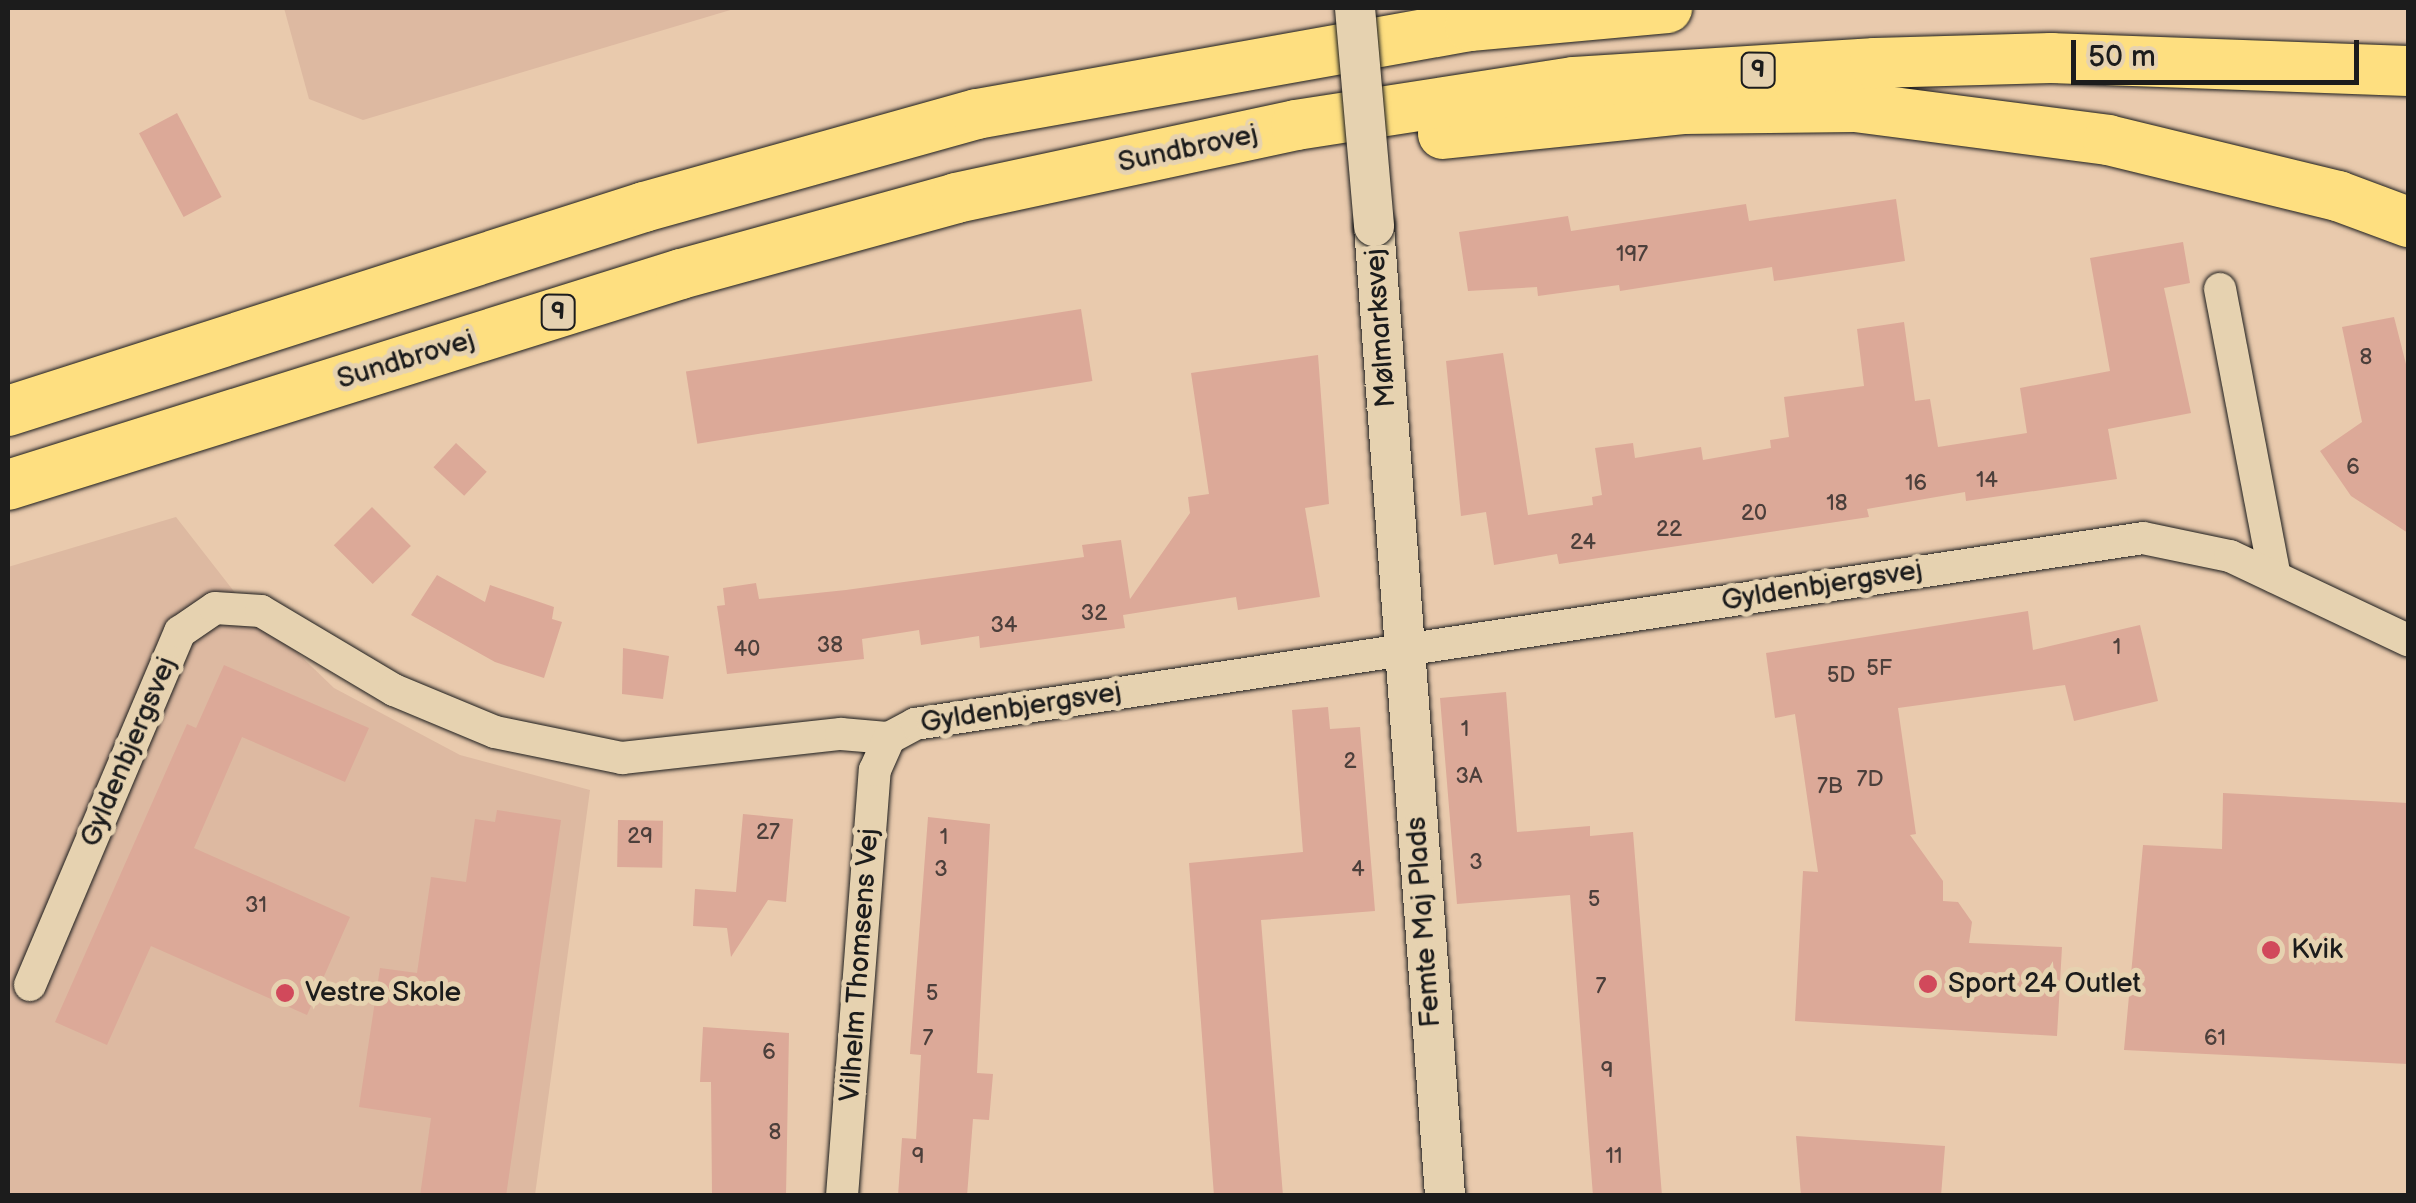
<!DOCTYPE html>
<meta charset="utf-8">
<style>
body{margin:0}
#map{position:relative;width:2416px;height:1203px;overflow:hidden;background:#e9caad;font-family:"Balsamiq Sans",sans-serif}
div>[style]{position:absolute}
[style*='--x']{left:calc(var(--x)*1px);top:calc(var(--y)*1px);width:calc(var(--w)*1px);rotate:calc(var(--a)*1deg)}
.built>*{inset:0;background:#ddb9a1}
.building>*{inset:0;background:#dca998;transform-origin:0 0}
.roads{filter:drop-shadow(0 0 2px #1c1c1c) drop-shadow(0 0 2px #1c1c1c)}
.minor>*{height:32px;margin:-16px;padding:0 16px;transform-origin:16px;border-radius:16px;background:#e6d2b0}
.tertiary>*{height:40px;margin:-20px;padding:0 20px;transform-origin:20px;border-radius:20px;background:#e6d2b0}
.primary>*{height:50px;margin:-25px;padding:0 25px;transform-origin:25px;border-radius:25px;background:#fedf80}
.bridges{filter:drop-shadow(0 0 2px #1c1c1c) drop-shadow(0 0 2px #1c1c1c)}
.tertiary-bridge>*{height:40px;margin:-20px;padding:0 20px;transform-origin:20px;border-radius:20px;background:#e6d2b0}
.dots>*{width:28px;height:28px;translate:-50% -50%;box-sizing:border-box;border:5px solid #e6d2b0;border-radius:50%}
span{translate:-50% -50%;white-space:nowrap;text-align:center;line-height:1.15;-webkit-text-stroke:10px #e6d2b0;paint-order:stroke}
.number-label{font-size:22px;color:#4c3f3b}
.number-label span{-webkit-text-stroke-width:0}
.shield-label span{padding:2px 8px;background:#e6d2b0;border:2px solid;border-radius:8px;-webkit-text-stroke-width:0}
.shield-label{font-size:25px;color:#1c1c1c;font-weight:700}
.street-label{font-size:28px;color:#1c1c1c}
.poi-label{font-size:28px;color:#1c1c1c}
.left{translate:0 -50%;text-align:left}
.frame{position:absolute;inset:0;border:10px solid #1c1c1c;pointer-events:none}
.scale{position:absolute;left:2071px;top:40px;width:288px;height:45px;box-sizing:border-box;border:5px solid #1c1c1c;border-top:0;padding-left:12px;font-size:30px;line-height:35px;white-space:nowrap;color:#1c1c1c;-webkit-text-stroke:8px #e6d2b0;paint-order:stroke}
</style>
<div id="map">
<div class="built">
<i style="clip-path:polygon(284px 8px,737px 8px,363px 120px,309px 99px)"></i>
<i style="clip-path:polygon(176px 517px,236px 594px,334px 688px,460px 755px,590px 790px,535px 1195px,8px 1196px,8px 567px)"></i>
</div>
<div class="building">
<i style="left:177px;top:113px;width:95px;height:43px;rotate:62deg"></i>
<i style="clip-path:polygon(1896px 199px,1905px 261px,1774px 281px,1772px 267px,1620px 291px,1619px 285px,1538px 296px,1537px 287px,1468px 291px,1459px 232px,1568px 216px,1571px 231px,1746px 204px,1749px 221px)"></i>
<i style="clip-path:polygon(2183px 242px,2190px 283px,2164px 288px,2191px 413px,2108px 429px,2117px 479px,1966px 501px,1965px 492px,1867px 509px,1869px 517px,1559px 564px,1557px 554px,1494px 565px,1486px 512px,1461px 516px,1446px 361px,1503px 353px,1528px 515px,1593px 505px,1592px 497px,1602px 495px,1595px 448px,1633px 443px,1635px 458px,1701px 447px,1703px 460px,1771px 448px,1770px 440px,1789px 437px,1784px 397px,1864px 386px,1857px 329px,1904px 322px,1915px 401px,1930px 399px,1938px 447px,2027px 433px,2020px 388px,2110px 371px,2090px 258px)"></i>
<i style="left:1081px;top:309px;width:73px;height:400px;rotate:81deg"></i>
<i style="clip-path:polygon(2394px 317px,2408px 372px,2408px 533px,2351px 496px,2320px 451px,2362px 422px,2342px 327px)"></i>
<i style="clip-path:polygon(1318px 355px,1329px 504px,1305px 508px,1320px 597px,1238px 610px,1236px 597px,1123px 615px,1125px 628px,980px 648px,979px 636px,921px 645px,919px 630px,862px 639px,864px 659px,727px 674px,717px 606px,725px 605px,723px 588px,756px 583px,759px 599px,846px 590px,1084px 557px,1082px 545px,1121px 540px,1130px 599px,1190px 513px,1188px 497px,1209px 494px,1191px 373px)"></i>
<i style="left:456px;top:443px;width:42px;height:33px;rotate:43deg"></i>
<i style="left:372px;top:507px;width:55px;height:54px;rotate:45deg"></i>
<i style="clip-path:polygon(437px 575px,485px 602px,490px 585px,554px 607px,552px 619px,562px 622px,544px 678px,495px 662px,411px 615px)"></i>
<i style="clip-path:polygon(2028px 611px,2033px 650px,2140px 625px,2158px 701px,2074px 721px,2065px 685px,1898px 708px,1916px 834px,1910px 835px,1943px 881px,1943px 901px,1958px 902px,1972px 922px,1969px 943px,2062px 947px,2057px 1036px,1795px 1021px,1803px 871px,1818px 872px,1795px 714px,1775px 718px,1766px 653px)"></i>
<i style="clip-path:polygon(623px 648px,669px 656px,663px 699px,622px 694px)"></i>
<i style="clip-path:polygon(224px 665px,369px 728px,345px 782px,242px 737px,194px 848px,350px 917px,307px 1015px,151px 946px,107px 1045px,55px 1022px,187px 724px,196px 728px)"></i>
<i style="clip-path:polygon(1506px 692px,1517px 832px,1590px 826px,1590px 836px,1633px 832px,1662px 1196px,1593px 1196px,1570px 895px,1457px 904px,1440px 698px)"></i>
<i style="clip-path:polygon(1328px 707px,1330px 729px,1360px 727px,1375px 911px,1261px 920px,1283px 1196px,1214px 1196px,1189px 863px,1303px 852px,1292px 710px)"></i>
<i style="clip-path:polygon(2223px 793px,2408px 803px,2408px 1064px,2124px 1050px,2143px 845px,2222px 849px)"></i>
<i style="clip-path:polygon(497px 810px,561px 820px,506px 1196px,420px 1196px,431px 1118px,359px 1107px,380px 968px,417px 973px,431px 877px,466px 882px,475px 819px,495px 822px)"></i>
<i style="clip-path:polygon(743px 814px,793px 819px,786px 902px,768px 900px,731px 957px,727px 928px,693px 926px,695px 889px,736px 892px)"></i>
<i style="clip-path:polygon(928px 817px,990px 824px,977px 1073px,993px 1074px,989px 1120px,973px 1119px,967px 1196px,898px 1196px,902px 1138px,916px 1139px,921px 1055px,910px 1054px)"></i>
<i style="left:618px;top:820px;width:45px;height:47px;rotate:1deg"></i>
<i style="clip-path:polygon(703px 1027px,789px 1033px,786px 1196px,712px 1196px,711px 1082px,700px 1082px)"></i>
<i style="clip-path:polygon(1796px 1136px,1945px 1146px,1941px 1196px,1801px 1196px)"></i>
</div>
<div class="roads">
<div class="minor">
<i style="--x:2220;--y:289;--w:293;--a:79.2"></i>
<i style="--x:30;--y:985;--w:384;--a:-67"></i>
<i style="--x:180;--y:632;--w:42;--a:-34.4"></i>
<i style="--x:215;--y:608;--w:46;--a:3.7"></i>
<i style="--x:261;--y:611;--w:155;--a:30.7"></i>
<i style="--x:394;--y:690;--w:109;--a:22.6"></i>
<i style="--x:495;--y:732;--w:130;--a:11.6"></i>
<i style="--x:622;--y:758;--w:220;--a:-6.3"></i>
<i style="--x:841;--y:734;--w:48;--a:4.8"></i>
<i style="--x:889;--y:738;--w:30;--a:-28"></i>
<i style="--x:915;--y:724;--w:1242;--a:-8.61"></i>
<i style="--x:2143;--y:538;--w:89;--a:11.7"></i>
<i style="--x:2230;--y:556;--w:197;--a:25.3"></i>
<i style="--x:842;--y:1196;--w:427;--a:-85.6"></i>
<i style="--x:875;--y:770;--w:35;--a:-66"></i>
</div>
<div class="tertiary">
<i style="--x:1374;--y:226;--w:973;--a:85.81"></i>
</div>
<div class="primary">
<i style="--x:1443;--y:134;--w:241;--a:-5.9"></i>
<i style="--x:1683;--y:109;--w:172;--a:-0.7"></i>
<i style="--x:1855;--y:107;--w:255;--a:7.4"></i>
<i style="--x:2108;--y:140;--w:237;--a:13.7"></i>
<i style="--x:2338;--y:196;--w:75;--a:20.4"></i>
<i style="--x:8;--y:411;--w:668;--a:-17.78"></i>
<i style="--x:644;--y:207;--w:346;--a:-15.6"></i>
<i style="--x:977;--y:114;--w:501;--a:-10.12"></i>
<i style="--x:1470;--y:26;--w:198;--a:-5.2"></i>
<i style="--x:8;--y:485;--w:705;--a:-17.41"></i>
<i style="--x:681;--y:274;--w:285;--a:-15.4"></i>
<i style="--x:956;--y:198;--w:348;--a:-12.1"></i>
<i style="--x:1296;--y:125;--w:281;--a:-8.8"></i>
<i style="--x:1574;--y:82;--w:302;--a:-3.6"></i>
<i style="--x:1875;--y:63;--w:176;--a:-1.6"></i>
<i style="--x:2051;--y:58;--w:357;--a:2.1"></i>
</div>
</div>
<div class="bridges">
<div class="tertiary-bridge">
<i style="--x:1355;--y:8;--w:219;--a:85"></i>
</div>
</div>
<div class="dots">
<i style="left:2271px;top:950px;background:#d1495b"></i>
<i style="left:1928px;top:984px;background:#d1495b"></i>
<i style="left:285px;top:993px;background:#d1495b"></i>
</div>
<div class="number-label">
<span style="left:1632px;top:255px">197</span>
<span style="left:2366px;top:358px">8</span>
<span style="left:2353px;top:468px">6</span>
<span style="left:1987px;top:481px">14</span>
<span style="left:1916px;top:484px">16</span>
<span style="left:1837px;top:504px">18</span>
<span style="left:1754px;top:514px">20</span>
<span style="left:1669px;top:530px">22</span>
<span style="left:1583px;top:543px">24</span>
<span style="left:1094px;top:614px">32</span>
<span style="left:1004px;top:626px">34</span>
<span style="left:830px;top:646px">38</span>
<span style="left:2117px;top:648px">1</span>
<span style="left:747px;top:650px">40</span>
<span style="left:1879px;top:669px">5F</span>
<span style="left:1841px;top:676px">5D</span>
<span style="left:1465px;top:730px">1</span>
<span style="left:1350px;top:762px">2</span>
<span style="left:1469px;top:777px">3A</span>
<span style="left:1870px;top:780px">7D</span>
<span style="left:1830px;top:787px">7B</span>
<span style="left:768px;top:833px">27</span>
<span style="left:640px;top:837px">29</span>
<span style="left:944px;top:838px">1</span>
<span style="left:1476px;top:863px">3</span>
<span style="left:941px;top:870px">3</span>
<span style="left:1358px;top:870px">4</span>
<span style="left:1594px;top:900px">5</span>
<span style="left:256px;top:906px">31</span>
<span style="left:1601px;top:987px">7</span>
<span style="left:932px;top:994px">5</span>
<span style="left:928px;top:1039px">7</span>
<span style="left:2215px;top:1039px">61</span>
<span style="left:769px;top:1053px">6</span>
<span style="left:1607px;top:1071px">9</span>
<span style="left:775px;top:1133px">8</span>
<span style="left:918px;top:1157px">9</span>
<span style="left:1614px;top:1157px">11</span>
</div>
<div class="shield-label">
<span style="left:1758px;top:70px">9</span>
<span style="left:558px;top:312px">9</span>
</div>
<div class="street-label">
<span style="left:1188px;top:149px;rotate:-12deg">Sundbrovej</span>
<span style="left:1381px;top:328px;rotate:-94deg">Mølmarksvej</span>
<span style="left:406px;top:360px;rotate:-17deg">Sundbrovej</span>
<span style="left:1822px;top:586px;rotate:-9deg">Gyldenbjergsvej</span>
<span style="left:1021px;top:708px;rotate:-9deg">Gyldenbjergsvej</span>
<span style="left:129px;top:752px;rotate:-67deg">Gyldenbjergsvej</span>
<span style="left:1424px;top:922px;rotate:-94deg">Femte Maj Plads</span>
<span style="left:860px;top:965px;rotate:-86deg">Vilhelm Thomsens Vej</span>
</div>
<div class="poi-label">
<span class="left" style="left:2291px;top:950px">Kvik</span>
<span class="left" style="left:1948px;top:984px">Sport 24 Outlet</span>
<span class="left" style="left:305px;top:993px">Vestre Skole</span>
</div>
<div class="frame"></div>
<div class="scale">50 m</div>
</div>
